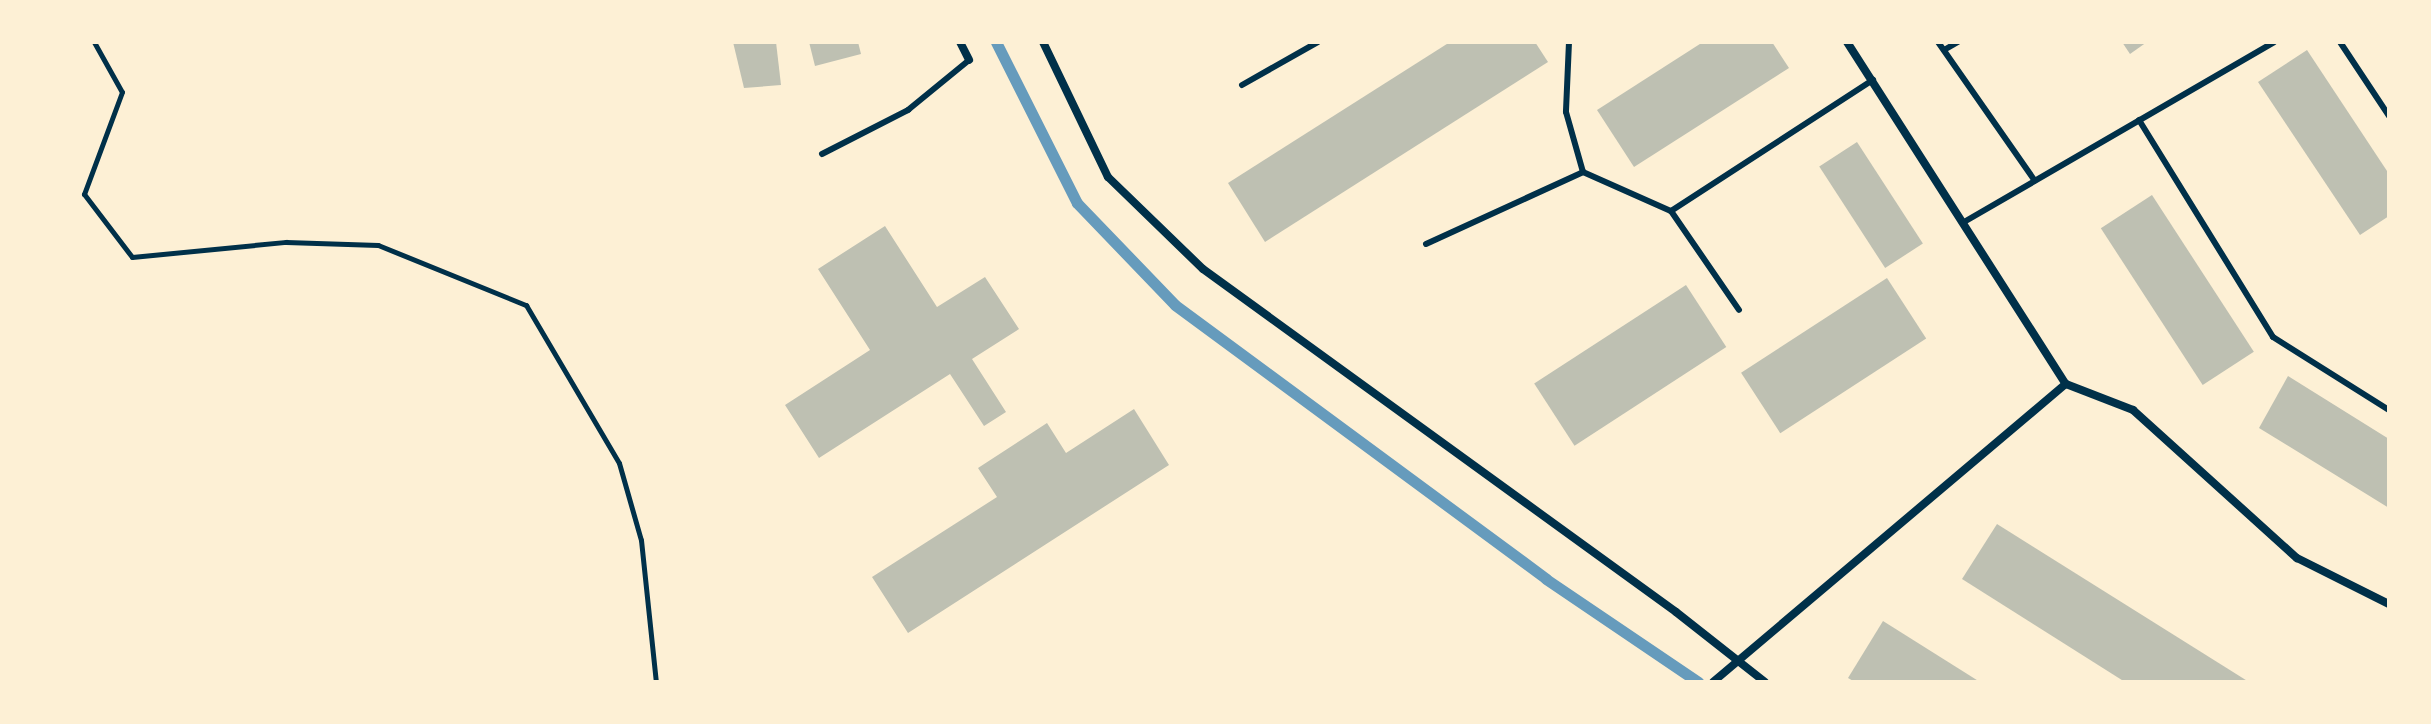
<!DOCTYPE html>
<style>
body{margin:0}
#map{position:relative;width:2431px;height:724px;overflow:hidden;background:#fdf0d5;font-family:"Fira Sans",sans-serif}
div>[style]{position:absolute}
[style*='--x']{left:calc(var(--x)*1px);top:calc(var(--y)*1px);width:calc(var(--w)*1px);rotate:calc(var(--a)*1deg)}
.stream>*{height:11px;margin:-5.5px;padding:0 5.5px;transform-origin:5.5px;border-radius:5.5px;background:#669bbc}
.building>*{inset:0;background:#bec0b2;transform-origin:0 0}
.path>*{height:5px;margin:-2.5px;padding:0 2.5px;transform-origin:2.5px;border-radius:2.5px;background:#003049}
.service>*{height:6px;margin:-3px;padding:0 3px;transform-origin:3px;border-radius:3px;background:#003049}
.minor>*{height:8px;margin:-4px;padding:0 4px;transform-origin:4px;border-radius:4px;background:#003049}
span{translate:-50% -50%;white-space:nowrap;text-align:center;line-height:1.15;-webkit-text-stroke:7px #fdf0d5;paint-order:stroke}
.frame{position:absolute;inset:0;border:44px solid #fdf0d5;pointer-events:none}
</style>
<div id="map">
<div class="stream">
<i style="--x:996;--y:42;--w:180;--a:63.3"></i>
<i style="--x:1077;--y:203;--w:141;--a:46.1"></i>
<i style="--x:1175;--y:305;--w:461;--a:36.4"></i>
<i style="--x:1546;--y:579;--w:184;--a:34.1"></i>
</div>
<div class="building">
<i style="clip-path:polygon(733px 42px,776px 42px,781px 85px,744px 88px)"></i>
<i style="clip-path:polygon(809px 42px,858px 42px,861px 54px,815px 66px)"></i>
<i style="clip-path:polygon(1450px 42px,1535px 42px,1548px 62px,1265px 242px,1228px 183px)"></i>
<i style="clip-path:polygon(1703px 42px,1772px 42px,1789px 68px,1634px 167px,1597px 110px)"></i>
<i style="clip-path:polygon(2122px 42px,2147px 42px,2130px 54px)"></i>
<i style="clip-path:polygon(2307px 50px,2389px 174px,2389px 216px,2360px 235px,2258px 82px)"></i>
<i style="left:1857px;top:142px;width:121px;height:45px;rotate:57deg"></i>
<i style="left:2152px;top:195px;width:187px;height:61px;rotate:57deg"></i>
<i style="clip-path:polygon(885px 226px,937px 307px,985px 277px,1019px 329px,972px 359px,1006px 412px,984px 426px,950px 374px,819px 458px,785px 405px,870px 350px,818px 269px)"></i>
<i style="left:1887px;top:278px;width:72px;height:174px;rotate:57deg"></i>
<i style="left:1686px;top:285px;width:74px;height:181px;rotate:57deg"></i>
<i style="clip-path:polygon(2288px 376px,2389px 439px,2389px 508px,2259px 428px)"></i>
<i style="clip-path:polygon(1134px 409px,1169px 465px,908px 633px,872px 577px,997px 497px,978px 468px,1047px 423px,1066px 453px)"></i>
<i style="clip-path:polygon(1997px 524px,2249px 682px,2125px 682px,1962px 579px)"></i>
<i style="clip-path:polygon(1883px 621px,1980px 682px,1855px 682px,1848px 678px)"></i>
</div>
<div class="path">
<i style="--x:94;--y:42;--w:57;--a:60.8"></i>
<i style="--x:122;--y:92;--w:109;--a:110.4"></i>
<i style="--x:84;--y:194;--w:79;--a:52.7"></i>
<i style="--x:132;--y:257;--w:155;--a:-5.6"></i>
<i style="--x:286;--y:242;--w:92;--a:1.9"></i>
<i style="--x:378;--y:245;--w:160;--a:22.1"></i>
<i style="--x:526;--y:305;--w:183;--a:59.5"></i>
<i style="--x:619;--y:463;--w:80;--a:74.1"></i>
<i style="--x:641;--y:540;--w:143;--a:84"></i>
</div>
<div class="service">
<i style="--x:1569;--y:42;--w:70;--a:92.5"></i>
<i style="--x:1566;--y:112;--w:62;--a:74.2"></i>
<i style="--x:1583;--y:172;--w:96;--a:23.9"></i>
<i style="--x:1671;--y:211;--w:241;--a:-33"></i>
<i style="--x:1938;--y:42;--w:169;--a:55.1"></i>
<i style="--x:2340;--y:42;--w:89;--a:56.5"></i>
<i style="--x:1944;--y:50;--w:16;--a:-30"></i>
<i style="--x:1242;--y:85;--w:87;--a:-29.5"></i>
<i style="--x:2139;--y:120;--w:255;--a:58.3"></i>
<i style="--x:2273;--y:337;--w:137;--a:32.2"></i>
<i style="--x:822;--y:154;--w:97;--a:-27.1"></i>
<i style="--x:908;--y:110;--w:79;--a:-39.3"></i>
<i style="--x:1671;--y:211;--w:120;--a:55.5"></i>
<i style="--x:1964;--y:222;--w:358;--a:-30.1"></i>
<i style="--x:1426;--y:244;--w:173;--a:-24.6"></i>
</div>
<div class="minor">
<i style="--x:960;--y:42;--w:20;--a:63"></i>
<i style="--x:1043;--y:42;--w:150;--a:64.3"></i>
<i style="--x:1108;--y:177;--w:132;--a:44.1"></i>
<i style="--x:1203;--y:269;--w:584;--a:35.95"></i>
<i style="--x:1676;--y:612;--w:113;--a:38.2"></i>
<i style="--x:1847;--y:42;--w:406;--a:57.4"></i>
<i style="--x:2066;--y:384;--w:72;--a:21.2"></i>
<i style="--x:2133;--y:410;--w:221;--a:42.1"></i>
<i style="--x:2297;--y:558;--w:103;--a:26.6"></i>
<i style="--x:1713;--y:682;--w:462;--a:-40.2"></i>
</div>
<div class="frame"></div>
</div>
